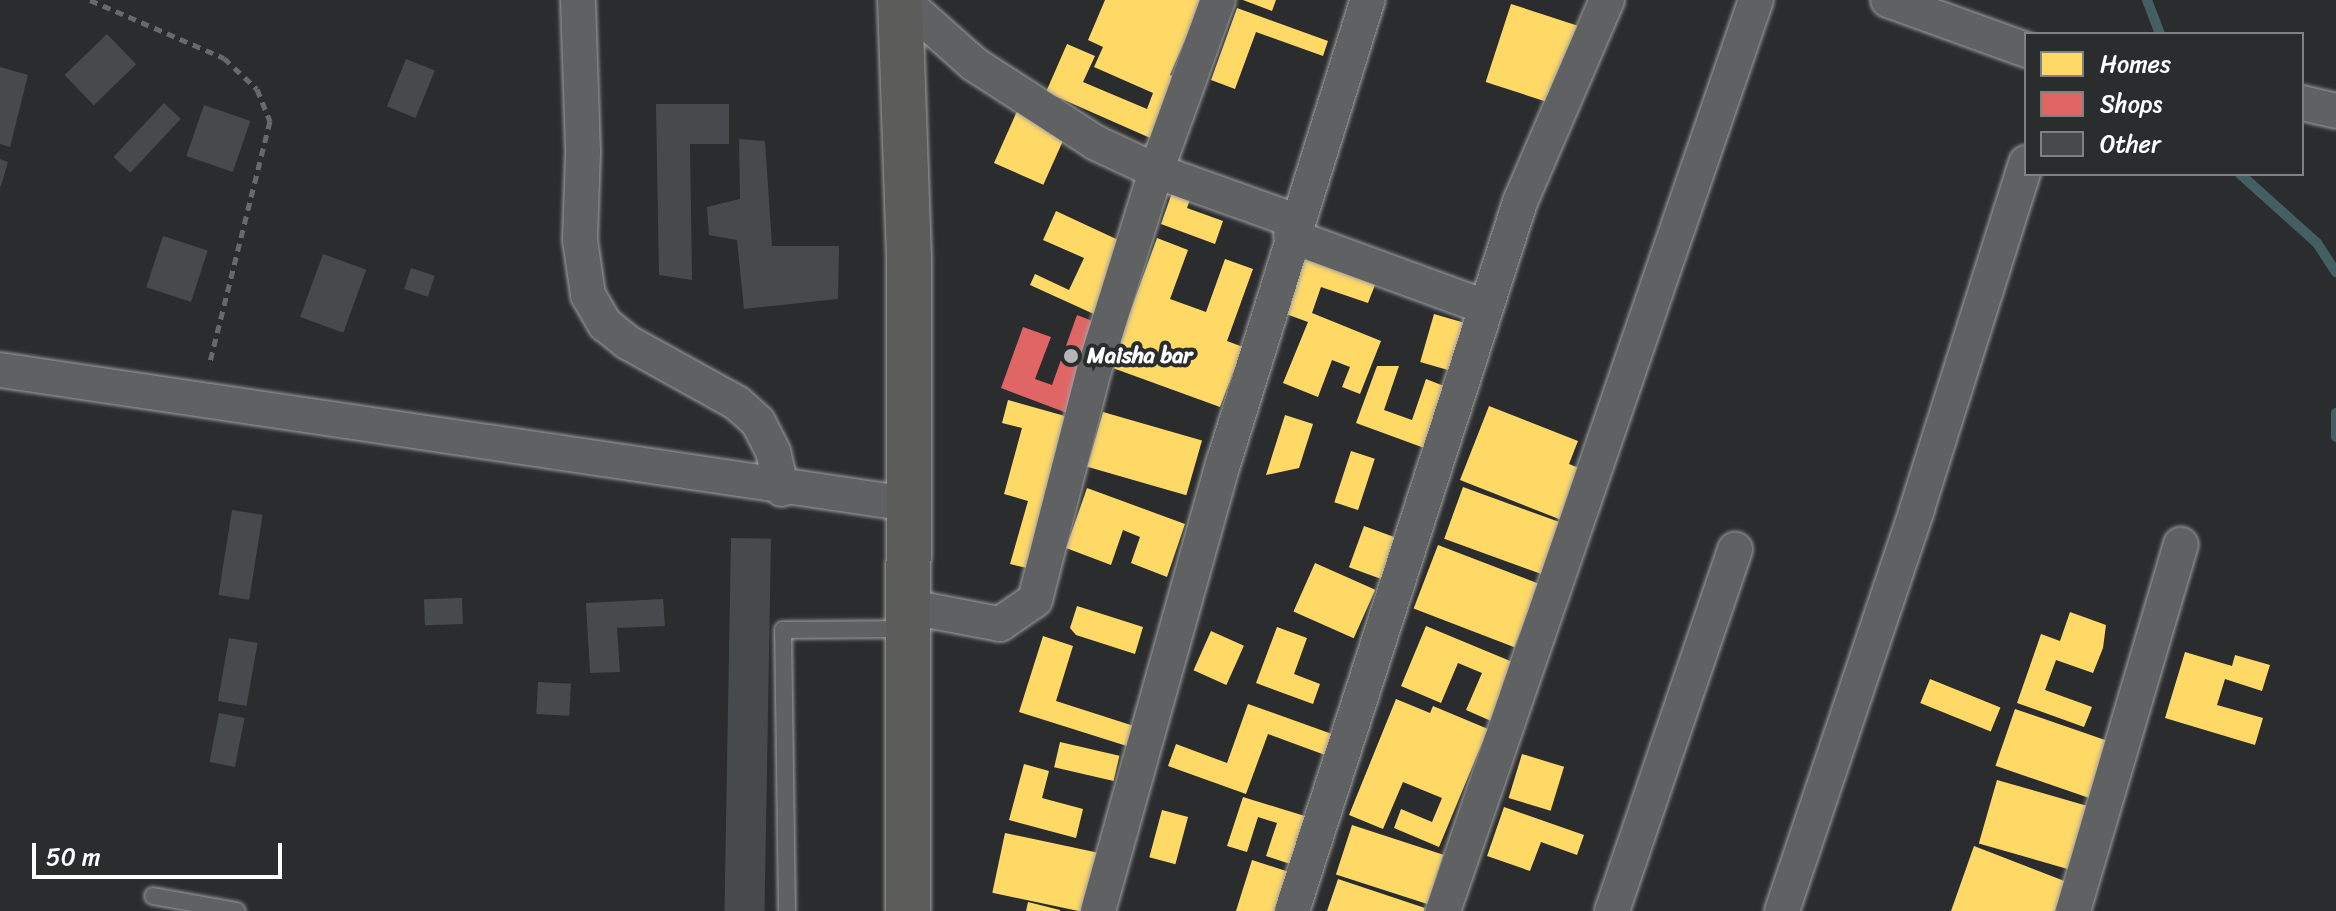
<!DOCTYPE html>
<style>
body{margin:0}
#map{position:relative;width:2336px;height:911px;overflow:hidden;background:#2b2c2d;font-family:Sriracha,sans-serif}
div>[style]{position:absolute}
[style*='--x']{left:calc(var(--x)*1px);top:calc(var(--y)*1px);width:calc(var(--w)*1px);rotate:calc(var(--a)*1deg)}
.homes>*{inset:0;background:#ffd966;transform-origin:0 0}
.shops>*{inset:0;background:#e06666}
.stream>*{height:10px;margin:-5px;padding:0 5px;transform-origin:5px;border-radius:5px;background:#445f63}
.building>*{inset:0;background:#474a4d;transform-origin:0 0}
.path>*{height:5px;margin-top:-2.5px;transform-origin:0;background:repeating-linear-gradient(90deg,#686969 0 8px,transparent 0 14px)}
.roads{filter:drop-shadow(0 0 2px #a0a0a0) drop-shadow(0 0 2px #a0a0a0)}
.service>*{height:16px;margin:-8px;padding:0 8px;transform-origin:8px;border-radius:8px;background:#606162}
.minor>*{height:34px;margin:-17px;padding:0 17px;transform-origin:17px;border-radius:17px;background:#606162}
.trunk>*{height:44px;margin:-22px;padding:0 22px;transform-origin:22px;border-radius:22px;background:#5c5d5a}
.dots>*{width:22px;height:22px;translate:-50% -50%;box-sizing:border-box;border:4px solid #2a2d2e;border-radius:50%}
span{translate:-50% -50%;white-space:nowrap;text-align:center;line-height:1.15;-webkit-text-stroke:8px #2a2d2e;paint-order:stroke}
.poi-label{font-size:22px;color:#fff;font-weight:700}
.left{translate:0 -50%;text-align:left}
.legend{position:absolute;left:2024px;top:32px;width:280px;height:144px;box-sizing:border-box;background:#2a2d2e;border:2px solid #7f8182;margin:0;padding:10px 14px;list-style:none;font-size:24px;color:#fff}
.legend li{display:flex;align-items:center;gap:16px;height:40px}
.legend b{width:40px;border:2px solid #7f8182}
.scale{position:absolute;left:32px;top:843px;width:250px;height:36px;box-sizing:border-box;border:4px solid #fff;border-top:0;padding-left:10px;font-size:24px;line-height:28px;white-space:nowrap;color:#fff;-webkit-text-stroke:6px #2a2d2e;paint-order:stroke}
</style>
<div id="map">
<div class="homes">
<i style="clip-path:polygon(1105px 0,1202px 0,1170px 75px,1183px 80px,1157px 141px,1046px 92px,1067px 44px,1095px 56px,1083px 82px,1147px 109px,1153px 93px,1094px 67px,1103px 47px,1088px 40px)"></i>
<i style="clip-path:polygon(1243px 0,1276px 0,1272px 11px)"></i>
<i style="left:1511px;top:4px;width:71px;height:82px;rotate:18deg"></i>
<i style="clip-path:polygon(1237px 8px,1328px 41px,1323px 56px,1256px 32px,1235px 89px,1211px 80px)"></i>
<i style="left:1018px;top:109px;width:54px;height:59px;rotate:24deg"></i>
<i style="clip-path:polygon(1174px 187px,1192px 194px,1187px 208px,1223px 221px,1215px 244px,1161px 224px)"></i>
<i style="clip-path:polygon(1056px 211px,1129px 245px,1096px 315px,1030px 285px,1035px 274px,1069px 290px,1084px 258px,1043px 240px)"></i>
<i style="clip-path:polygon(1157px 238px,1188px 250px,1170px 299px,1206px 312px,1225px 259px,1253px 269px,1227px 341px,1243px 347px,1220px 407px,1110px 367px)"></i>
<i style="clip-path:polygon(1295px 249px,1378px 277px,1368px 303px,1321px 287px,1312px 313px,1381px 341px,1360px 394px,1342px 387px,1350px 367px,1332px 360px,1318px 397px,1283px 383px,1308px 322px,1275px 310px)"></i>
<i style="left:1434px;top:314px;width:35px;height:50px;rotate:16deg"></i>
<i style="clip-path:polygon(1377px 366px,1399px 366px,1384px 410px,1412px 420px,1426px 379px,1449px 388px,1427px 449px,1356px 423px)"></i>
<i style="clip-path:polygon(1008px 400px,1072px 418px,1031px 569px,1010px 564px,1028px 501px,1004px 494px,1022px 428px,1002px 423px)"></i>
<i style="clip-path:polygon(1489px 406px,1578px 441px,1569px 464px,1589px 472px,1569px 523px,1460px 480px)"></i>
<i style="left:1103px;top:412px;width:103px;height:57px;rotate:16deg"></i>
<i style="clip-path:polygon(1285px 415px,1313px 424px,1299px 468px,1266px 475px)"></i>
<i style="left:1351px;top:451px;width:25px;height:54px;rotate:18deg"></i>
<i style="left:1463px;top:487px;width:107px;height:55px;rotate:20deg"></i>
<i style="clip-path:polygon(1087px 488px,1185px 524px,1167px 577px,1131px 563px,1140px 537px,1123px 530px,1111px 565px,1066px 548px)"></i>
<i style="left:1364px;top:526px;width:38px;height:44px;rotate:20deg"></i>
<i style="left:1438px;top:545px;width:108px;height:68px;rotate:21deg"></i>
<i style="left:1315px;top:563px;width:66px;height:53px;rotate:24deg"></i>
<i style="clip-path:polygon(1077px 606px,1143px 627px,1135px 654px,1076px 635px,1070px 628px)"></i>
<i style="clip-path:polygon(2070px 612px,2106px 625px,2103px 648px,2093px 673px,2056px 660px,2045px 690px,2092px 707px,2084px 727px,2017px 703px,2041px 634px,2060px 641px)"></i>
<i style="clip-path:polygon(1426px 626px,1515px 663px,1491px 721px,1466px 710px,1482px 673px,1458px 663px,1441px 703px,1401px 686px)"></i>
<i style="clip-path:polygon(1277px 627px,1307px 638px,1294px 674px,1320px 684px,1313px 704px,1256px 683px)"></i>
<i style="left:1211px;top:631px;width:36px;height:43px;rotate:24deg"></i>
<i style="clip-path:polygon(1043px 636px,1073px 646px,1056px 701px,1137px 727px,1130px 747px,1019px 712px)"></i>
<i style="clip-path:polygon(2185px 652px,2232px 666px,2235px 655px,2270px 665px,2262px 691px,2225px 679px,2217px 705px,2263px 718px,2255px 745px,2165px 718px)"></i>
<i style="left:1930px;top:679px;width:76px;height:26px;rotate:22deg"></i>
<i style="clip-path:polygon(1396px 699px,1430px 713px,1433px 706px,1488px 729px,1439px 847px,1394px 828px,1401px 809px,1432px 822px,1442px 798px,1403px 782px,1383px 829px,1349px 815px)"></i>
<i style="clip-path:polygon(1248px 704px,1332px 734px,1325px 755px,1268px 734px,1246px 794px,1168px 766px,1176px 744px,1227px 763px)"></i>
<i style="left:2015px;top:709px;width:103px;height:60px;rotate:19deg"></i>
<i style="left:1060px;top:742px;width:61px;height:26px;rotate:13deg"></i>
<i style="left:1522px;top:754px;width:44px;height:46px;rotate:17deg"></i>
<i style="clip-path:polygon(1024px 764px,1049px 771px,1042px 798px,1083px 809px,1076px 838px,1009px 820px)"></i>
<i style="left:1997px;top:780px;width:96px;height:66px;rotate:16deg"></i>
<i style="clip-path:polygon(1243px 797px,1308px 817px,1293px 865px,1266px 856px,1277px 823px,1258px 817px,1247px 852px,1227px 846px)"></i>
<i style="clip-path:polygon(1504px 807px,1584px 835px,1577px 855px,1541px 842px,1530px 871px,1487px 856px)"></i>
<i style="left:1162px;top:810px;width:27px;height:49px;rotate:15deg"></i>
<i style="left:1352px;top:825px;width:96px;height:52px;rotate:18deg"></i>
<i style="left:1005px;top:833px;width:100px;height:61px;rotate:12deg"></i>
<i style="clip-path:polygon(1974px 846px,2067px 882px,2055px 911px,1951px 911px)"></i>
<i style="clip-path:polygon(1252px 860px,1289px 872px,1278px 911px,1236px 911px)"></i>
<i style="clip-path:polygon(1338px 879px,1425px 908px,1424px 911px,1327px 911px)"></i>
<i style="clip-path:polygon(1028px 902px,1060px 910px,1060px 911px,1026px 911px)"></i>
</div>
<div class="shops">
<i style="clip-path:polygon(1077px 315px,1100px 324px,1067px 413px,1001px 388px,1023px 327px,1051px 337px,1035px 379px,1052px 385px)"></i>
</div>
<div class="stream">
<i style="--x:2147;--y:0;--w:36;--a:69"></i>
<i style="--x:2240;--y:174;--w:103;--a:41.9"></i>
<i style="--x:2317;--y:243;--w:35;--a:57"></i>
<i style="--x:2336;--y:413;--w:24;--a:90"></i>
</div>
<div class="building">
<i style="left:107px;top:34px;width:42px;height:59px;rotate:46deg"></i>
<i style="left:406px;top:59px;width:31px;height:51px;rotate:22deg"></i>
<i style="clip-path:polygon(0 67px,28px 75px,10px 147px,0 144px)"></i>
<i style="left:164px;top:103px;width:23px;height:74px;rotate:43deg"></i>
<i style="clip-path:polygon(656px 104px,729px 104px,729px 144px,690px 144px,692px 280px,659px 275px)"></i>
<i style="left:204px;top:105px;width:49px;height:54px;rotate:19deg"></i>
<i style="clip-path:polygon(739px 139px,765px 141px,772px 246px,839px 246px,838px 299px,744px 309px,737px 240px,709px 235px,707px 207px,740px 199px)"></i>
<i style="clip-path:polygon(0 159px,8px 162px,1px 186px,0 186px)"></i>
<i style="left:163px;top:236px;width:47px;height:54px;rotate:18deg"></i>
<i style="left:323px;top:254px;width:46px;height:67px;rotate:20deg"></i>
<i style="left:411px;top:268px;width:25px;height:22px;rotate:18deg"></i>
<i style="left:232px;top:510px;width:31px;height:86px;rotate:9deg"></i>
<i style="left:731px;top:538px;width:40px;height:373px;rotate:1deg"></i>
<i style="left:462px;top:598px;width:26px;height:38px;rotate:88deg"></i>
<i style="clip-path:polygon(663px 599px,665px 626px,617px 628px,620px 672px,590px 673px,586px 603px)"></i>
<i style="left:229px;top:638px;width:29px;height:64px;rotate:10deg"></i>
<i style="left:538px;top:682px;width:33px;height:32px;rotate:3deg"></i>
<i style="left:219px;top:713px;width:26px;height:50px;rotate:11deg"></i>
</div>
<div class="path">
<i style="--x:90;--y:0;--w:146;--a:23.4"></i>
<i style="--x:224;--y:58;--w:45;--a:43.2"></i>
<i style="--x:257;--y:89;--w:35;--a:68"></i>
<i style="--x:270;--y:121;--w:252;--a:104"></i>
</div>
<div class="roads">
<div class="service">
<i style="--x:153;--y:896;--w:85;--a:10.1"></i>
<i style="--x:787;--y:911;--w:281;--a:-90.8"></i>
<i style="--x:783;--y:630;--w:126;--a:-0.5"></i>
</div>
<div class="minor">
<i style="--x:578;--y:0;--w:153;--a:88.1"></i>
<i style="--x:583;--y:153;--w:87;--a:92"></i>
<i style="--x:580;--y:240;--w:56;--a:81.7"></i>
<i style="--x:588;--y:295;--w:34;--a:60"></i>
<i style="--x:605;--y:324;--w:28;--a:39"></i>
<i style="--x:627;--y:342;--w:126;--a:29"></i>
<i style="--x:737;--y:403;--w:28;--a:42"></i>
<i style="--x:758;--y:422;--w:33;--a:63"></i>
<i style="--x:773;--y:451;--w:39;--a:77"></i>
<i style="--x:902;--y:0;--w:96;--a:41.6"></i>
<i style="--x:974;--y:64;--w:145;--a:32.9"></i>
<i style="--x:1096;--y:143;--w:66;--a:25"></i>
<i style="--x:1156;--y:171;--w:149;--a:19.7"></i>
<i style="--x:1888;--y:0;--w:147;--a:19.9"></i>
<i style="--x:2302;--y:103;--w:35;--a:13"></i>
<i style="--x:1291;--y:236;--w:207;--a:20.1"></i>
<i style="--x:0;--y:370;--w:918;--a:8.39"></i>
<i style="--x:910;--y:607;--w:92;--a:10.7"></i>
<i style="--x:1000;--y:624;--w:42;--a:-34.4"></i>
<i style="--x:1035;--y:600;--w:241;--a:-75.6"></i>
<i style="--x:1095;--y:367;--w:205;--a:-72.7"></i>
<i style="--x:1156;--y:171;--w:182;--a:-70.1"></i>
<i style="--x:1098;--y:911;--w:467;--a:-74.4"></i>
<i style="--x:1224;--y:461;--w:483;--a:-72.7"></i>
<i style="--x:1292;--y:911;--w:745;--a:-72.17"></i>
<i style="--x:1520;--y:202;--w:220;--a:-66.7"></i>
<i style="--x:1443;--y:911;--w:963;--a:-71.04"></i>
<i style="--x:1612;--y:911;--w:382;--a:-71.2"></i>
<i style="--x:1782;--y:911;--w:424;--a:-71.4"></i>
<i style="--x:1917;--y:509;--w:363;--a:-72.5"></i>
<i style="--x:2073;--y:911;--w:382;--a:-73.6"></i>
</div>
<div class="trunk">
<i style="--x:900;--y:0;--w:258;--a:88"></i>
<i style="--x:909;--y:258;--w:653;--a:90.09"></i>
</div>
</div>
<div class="dots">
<i style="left:1071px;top:356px;background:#b5b5b6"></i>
</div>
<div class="poi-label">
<span class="left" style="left:1087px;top:356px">Maisha bar</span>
</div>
<ul class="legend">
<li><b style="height:22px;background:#ffd966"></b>Homes</li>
<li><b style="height:22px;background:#e06666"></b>Shops</li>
<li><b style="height:22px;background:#474a4d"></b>Other</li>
</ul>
<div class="scale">50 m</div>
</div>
